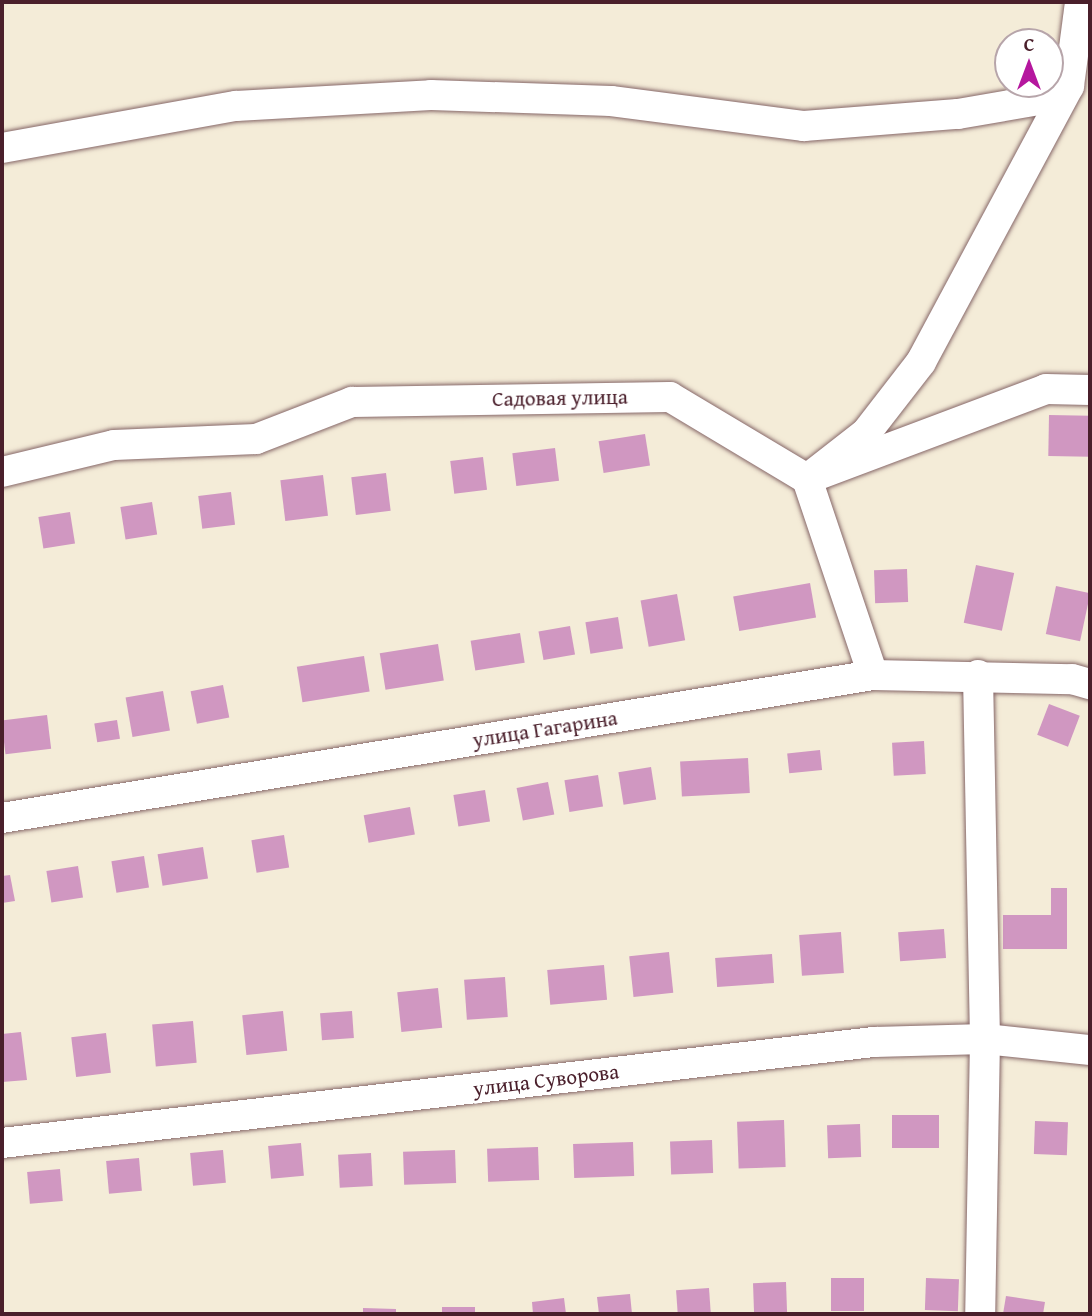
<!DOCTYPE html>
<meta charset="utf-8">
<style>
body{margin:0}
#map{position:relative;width:1092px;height:1316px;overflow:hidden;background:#f4ecd8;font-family:"Gentium Book Plus",serif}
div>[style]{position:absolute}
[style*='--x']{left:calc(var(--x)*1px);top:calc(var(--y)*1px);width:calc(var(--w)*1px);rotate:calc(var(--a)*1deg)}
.building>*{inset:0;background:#d097c1;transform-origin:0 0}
.roads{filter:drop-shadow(0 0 2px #866768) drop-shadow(0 0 2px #866768)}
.minor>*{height:30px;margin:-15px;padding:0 15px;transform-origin:15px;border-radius:15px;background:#fff}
span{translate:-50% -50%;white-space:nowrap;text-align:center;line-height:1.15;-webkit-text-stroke:6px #fff;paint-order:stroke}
.street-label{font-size:21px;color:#4a1f2b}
.frame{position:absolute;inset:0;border:4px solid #4a1f2b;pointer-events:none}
.north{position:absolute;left:994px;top:28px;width:70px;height:70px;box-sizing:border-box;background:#fff;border:2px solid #b7a5aa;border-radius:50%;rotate:0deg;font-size:19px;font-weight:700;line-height:28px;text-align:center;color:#4a1f2b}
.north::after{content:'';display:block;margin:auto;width:24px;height:32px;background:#b5179e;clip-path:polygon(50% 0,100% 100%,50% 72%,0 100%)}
</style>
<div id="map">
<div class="building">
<i style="left:1049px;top:415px;width:41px;height:41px;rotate:1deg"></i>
<i style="left:645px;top:434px;width:32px;height:47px;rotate:81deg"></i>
<i style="left:555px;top:448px;width:33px;height:43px;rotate:83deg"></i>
<i style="left:483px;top:457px;width:33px;height:33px;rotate:83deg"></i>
<i style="left:386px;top:473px;width:38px;height:35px;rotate:83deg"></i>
<i style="left:323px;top:475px;width:41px;height:43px;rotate:83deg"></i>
<i style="left:231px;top:492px;width:33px;height:33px;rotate:83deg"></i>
<i style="left:152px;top:502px;width:33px;height:32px;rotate:81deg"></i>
<i style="left:70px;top:512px;width:32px;height:32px;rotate:81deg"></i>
<i style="left:976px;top:565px;width:39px;height:59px;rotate:12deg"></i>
<i style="left:907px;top:569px;width:33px;height:33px;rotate:88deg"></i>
<i style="left:810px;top:583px;width:35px;height:78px;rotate:80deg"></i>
<i style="left:1056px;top:586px;width:35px;height:49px;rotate:12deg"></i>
<i style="left:677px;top:594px;width:47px;height:37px;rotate:80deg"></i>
<i style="left:618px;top:617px;width:32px;height:33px;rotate:81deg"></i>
<i style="left:570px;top:626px;width:29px;height:32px;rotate:80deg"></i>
<i style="left:520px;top:633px;width:30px;height:50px;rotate:81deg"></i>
<i style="left:438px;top:644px;width:37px;height:59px;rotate:81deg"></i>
<i style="left:364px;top:656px;width:36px;height:68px;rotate:81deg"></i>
<i style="left:223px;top:685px;width:33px;height:33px;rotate:79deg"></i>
<i style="left:163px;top:691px;width:40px;height:38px;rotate:80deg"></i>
<i style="left:1049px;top:704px;width:33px;height:33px;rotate:21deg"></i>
<i style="left:47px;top:715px;width:34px;height:46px;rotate:83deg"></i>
<i style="left:117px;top:720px;width:19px;height:23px;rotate:81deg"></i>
<i style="left:924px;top:741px;width:33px;height:32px;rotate:87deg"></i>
<i style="left:820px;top:750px;width:20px;height:33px;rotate:84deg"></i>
<i style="left:748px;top:758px;width:35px;height:68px;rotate:87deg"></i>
<i style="left:651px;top:767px;width:33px;height:33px;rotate:81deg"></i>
<i style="left:598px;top:775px;width:32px;height:34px;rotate:81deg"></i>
<i style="left:548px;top:782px;width:33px;height:32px;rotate:79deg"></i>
<i style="left:485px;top:790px;width:32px;height:32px;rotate:81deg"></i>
<i style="left:410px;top:807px;width:28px;height:47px;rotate:80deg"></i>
<i style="left:284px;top:835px;width:33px;height:33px;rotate:81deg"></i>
<i style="left:203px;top:847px;width:32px;height:46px;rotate:81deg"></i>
<i style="left:144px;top:856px;width:32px;height:33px;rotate:81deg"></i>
<i style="left:78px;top:866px;width:32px;height:32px;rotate:81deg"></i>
<i style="clip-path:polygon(10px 875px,15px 901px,2px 903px,2px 876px)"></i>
<i style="clip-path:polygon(1051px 888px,1067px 888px,1067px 949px,1003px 949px,1003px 915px,1051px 915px)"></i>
<i style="left:944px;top:929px;width:29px;height:46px;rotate:86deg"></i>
<i style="left:841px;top:932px;width:41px;height:42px;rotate:86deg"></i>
<i style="left:669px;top:952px;width:41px;height:40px;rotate:84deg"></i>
<i style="left:772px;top:954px;width:29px;height:57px;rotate:86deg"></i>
<i style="left:604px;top:965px;width:35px;height:57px;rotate:85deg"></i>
<i style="left:505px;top:977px;width:40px;height:41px;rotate:86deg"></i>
<i style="left:438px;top:988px;width:40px;height:41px;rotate:84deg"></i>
<i style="left:283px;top:1011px;width:40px;height:41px;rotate:84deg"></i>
<i style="left:352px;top:1011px;width:27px;height:32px;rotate:86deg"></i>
<i style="left:193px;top:1021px;width:42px;height:41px;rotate:85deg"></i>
<i style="clip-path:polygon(21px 1032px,27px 1080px,2px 1082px,2px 1034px)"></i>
<i style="left:106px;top:1033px;width:40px;height:35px;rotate:83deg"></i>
<i style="left:892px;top:1115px;width:47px;height:33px"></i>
<i style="left:784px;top:1120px;width:47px;height:47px;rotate:88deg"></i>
<i style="left:1035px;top:1121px;width:33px;height:33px;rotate:2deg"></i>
<i style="left:860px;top:1124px;width:33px;height:33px;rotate:88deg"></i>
<i style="left:712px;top:1140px;width:33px;height:42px;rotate:88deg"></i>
<i style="left:633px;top:1142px;width:34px;height:60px;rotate:88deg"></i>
<i style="left:301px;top:1143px;width:33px;height:33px;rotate:85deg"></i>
<i style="left:538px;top:1147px;width:33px;height:51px;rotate:88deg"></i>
<i style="left:223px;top:1150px;width:33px;height:33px;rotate:85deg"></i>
<i style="left:455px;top:1150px;width:33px;height:52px;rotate:88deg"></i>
<i style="left:371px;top:1153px;width:33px;height:33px;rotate:87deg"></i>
<i style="left:139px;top:1158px;width:33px;height:33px;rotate:85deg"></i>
<i style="left:60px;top:1169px;width:32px;height:33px;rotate:85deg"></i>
<i style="left:831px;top:1278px;width:33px;height:33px"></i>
<i style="left:926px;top:1278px;width:33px;height:32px;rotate:2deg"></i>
<i style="left:786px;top:1282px;width:32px;height:33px;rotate:88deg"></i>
<i style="left:709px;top:1288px;width:26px;height:33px;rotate:86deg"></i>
<i style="clip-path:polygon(630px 1294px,632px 1314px,599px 1314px,597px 1297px)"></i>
<i style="clip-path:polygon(1006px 1296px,1045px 1302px,1043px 1314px,1003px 1314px)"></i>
<i style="clip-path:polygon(564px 1298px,566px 1314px,533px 1314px,532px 1302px)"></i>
<i style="left:442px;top:1307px;width:33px;height:7px"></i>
<i style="clip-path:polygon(363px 1308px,396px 1309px,396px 1314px,363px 1314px)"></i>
</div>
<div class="roads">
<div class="minor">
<i style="--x:2;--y:148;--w:238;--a:-10.2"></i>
<i style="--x:236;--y:106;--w:195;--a:-3.2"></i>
<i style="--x:431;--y:95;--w:180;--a:1.9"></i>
<i style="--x:611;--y:101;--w:195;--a:7.4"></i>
<i style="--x:804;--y:126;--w:154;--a:-4.5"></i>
<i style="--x:958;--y:114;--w:88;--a:-9.8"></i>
<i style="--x:1045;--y:99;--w:27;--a:-28"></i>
<i style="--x:2;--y:472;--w:115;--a:-13.6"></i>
<i style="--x:114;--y:445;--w:142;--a:-2.4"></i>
<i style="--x:256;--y:439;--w:103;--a:-21.1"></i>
<i style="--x:352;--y:402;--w:318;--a:-0.9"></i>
<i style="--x:670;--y:397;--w:160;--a:30.9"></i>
<i style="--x:807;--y:479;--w:255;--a:-20.6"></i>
<i style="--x:1046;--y:389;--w:44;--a:1.3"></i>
<i style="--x:873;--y:675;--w:207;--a:-108.6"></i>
<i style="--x:807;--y:479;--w:75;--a:-37.9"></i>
<i style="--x:866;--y:433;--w:90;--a:-52.2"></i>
<i style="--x:921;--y:362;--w:313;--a:-61.8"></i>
<i style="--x:1069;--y:86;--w:85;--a:-82.5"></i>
<i style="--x:978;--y:675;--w:364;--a:88.9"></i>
<i style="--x:985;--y:1039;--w:275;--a:91"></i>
<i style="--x:2;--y:818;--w:883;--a:-9.32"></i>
<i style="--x:873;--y:675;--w:199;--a:1.2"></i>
<i style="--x:1072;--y:679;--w:19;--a:16"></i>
<i style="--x:2;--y:1143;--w:878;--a:-6.61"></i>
<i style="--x:874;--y:1042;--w:111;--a:-1.5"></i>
<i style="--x:985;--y:1039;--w:106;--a:6"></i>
</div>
</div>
<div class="street-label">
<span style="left:560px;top:398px;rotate:-1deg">Садовая улица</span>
<span style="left:545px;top:729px;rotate:-9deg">улица Гагарина</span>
<span style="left:546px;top:1080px;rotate:-7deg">улица Суворова</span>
</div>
<div class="frame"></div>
<div class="north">С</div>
</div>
